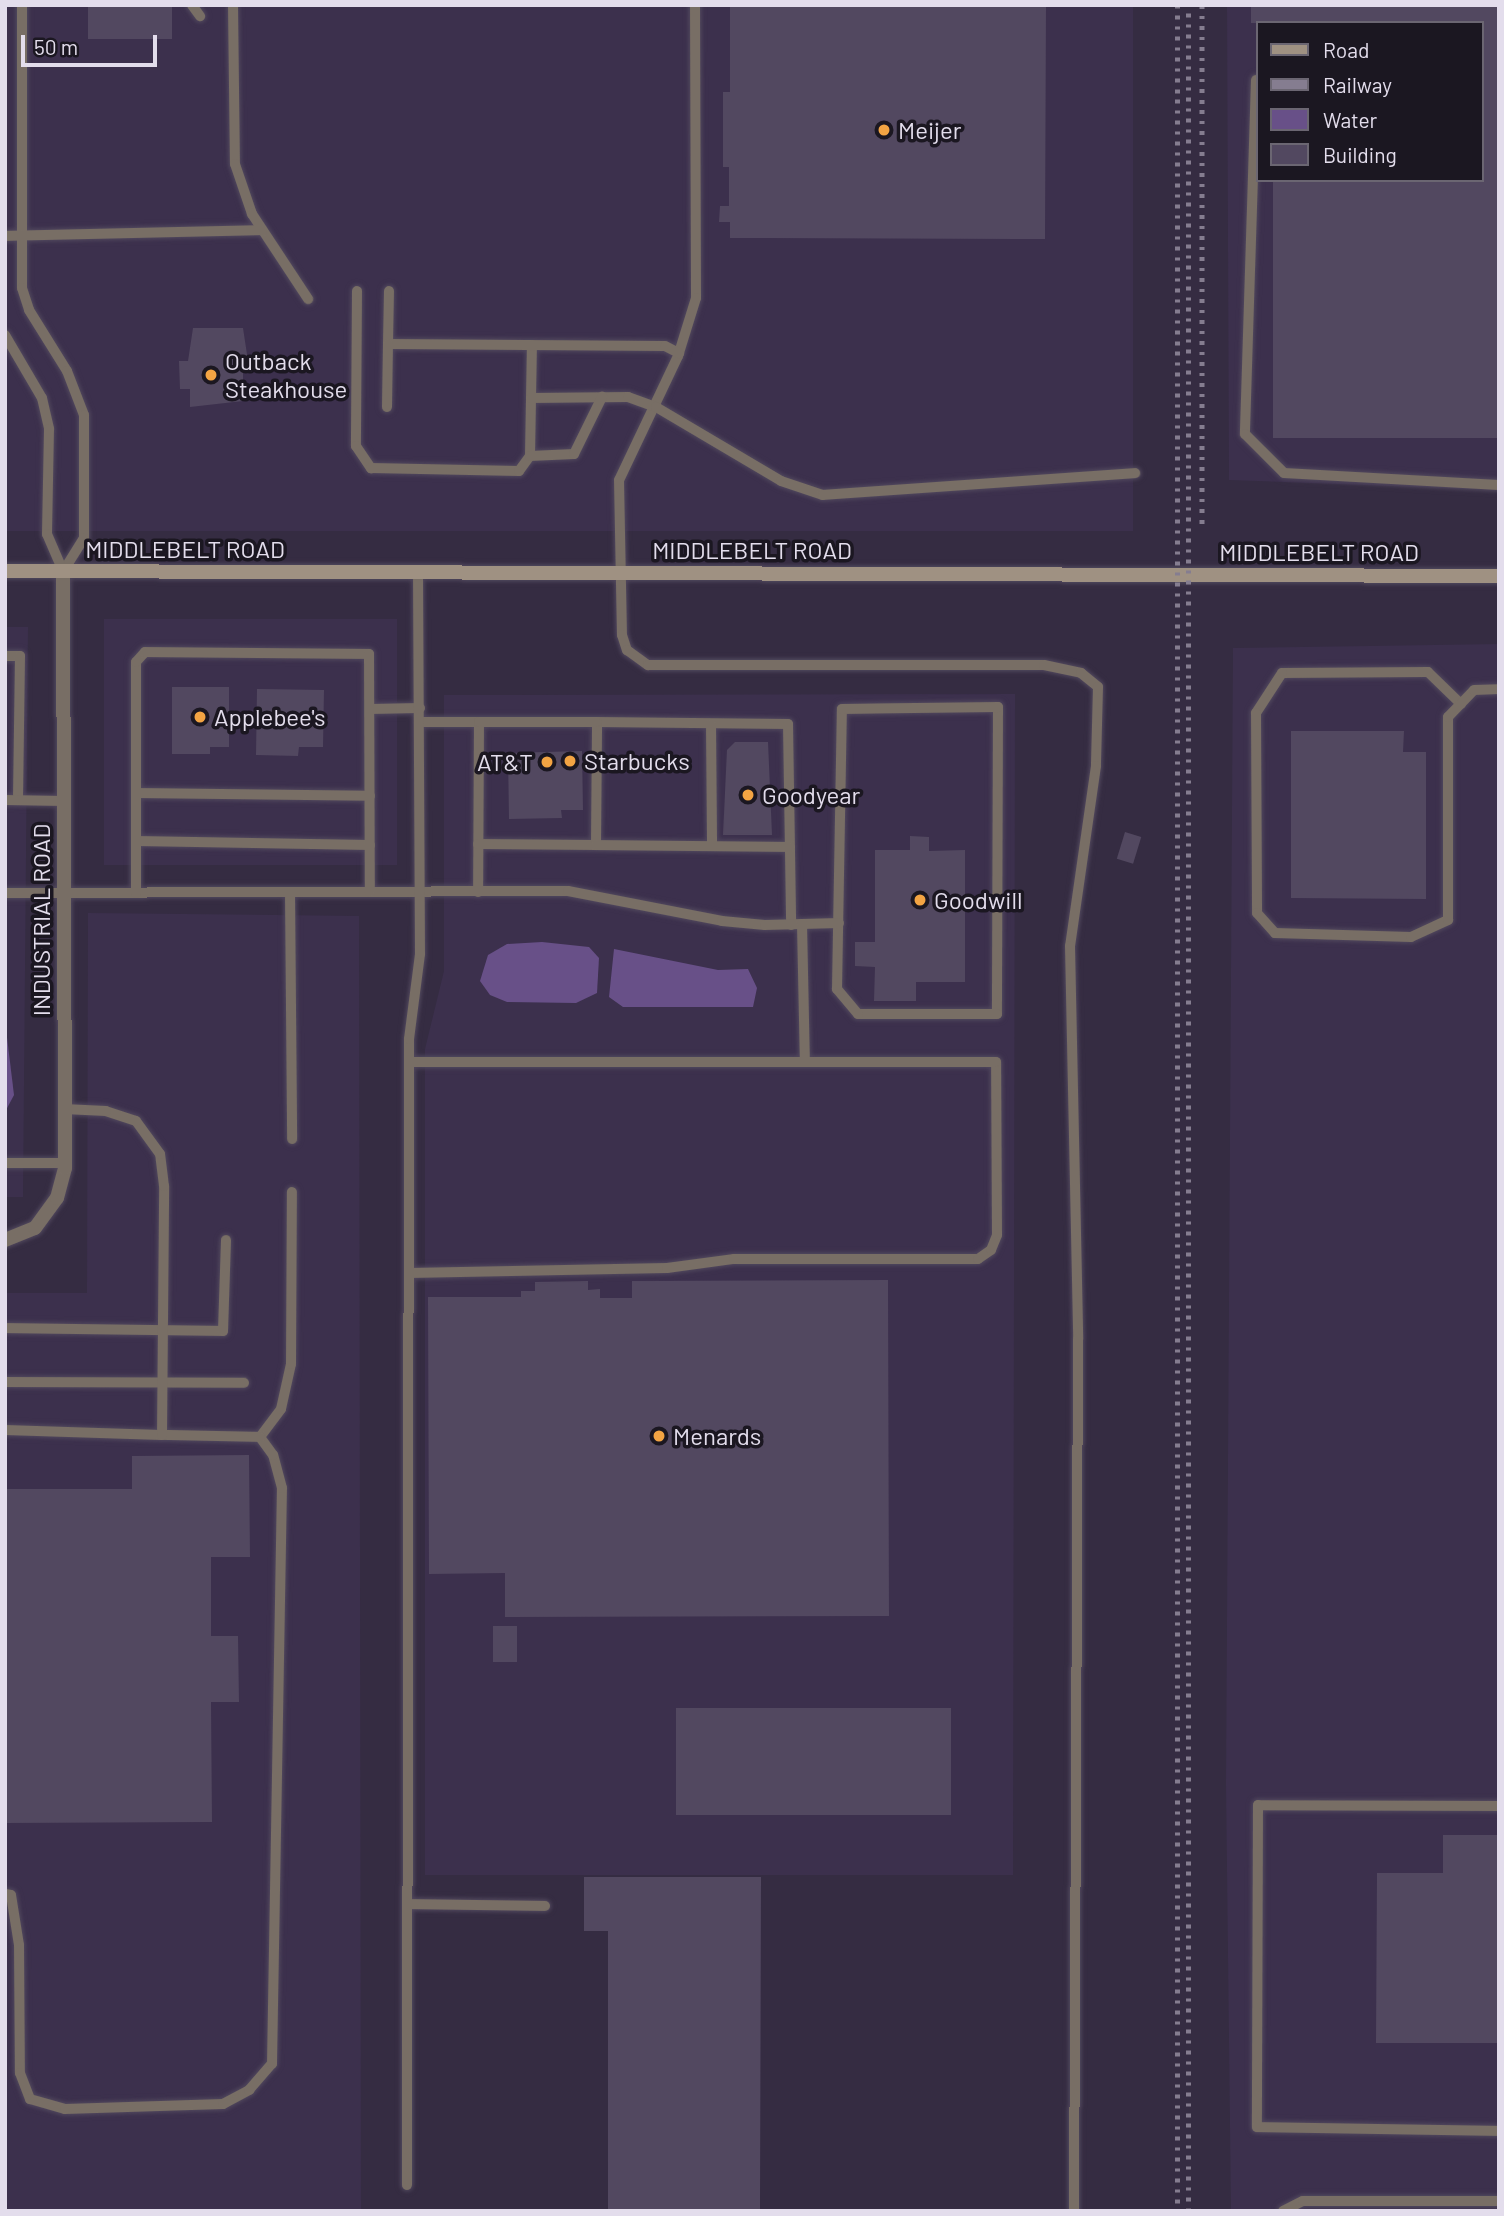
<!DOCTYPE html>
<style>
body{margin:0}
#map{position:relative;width:1504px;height:2216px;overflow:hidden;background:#352c42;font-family:Barlow,sans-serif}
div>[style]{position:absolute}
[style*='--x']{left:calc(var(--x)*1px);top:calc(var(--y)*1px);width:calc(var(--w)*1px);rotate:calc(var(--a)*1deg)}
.built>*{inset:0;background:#3c304d;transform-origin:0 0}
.water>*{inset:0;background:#685088}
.building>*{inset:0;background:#524860;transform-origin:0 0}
.roads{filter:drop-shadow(0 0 2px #51485d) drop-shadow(0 0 2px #51485d)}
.service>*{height:10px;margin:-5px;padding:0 5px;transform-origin:5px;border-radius:5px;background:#786e65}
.minor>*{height:14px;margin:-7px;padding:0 7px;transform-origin:7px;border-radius:7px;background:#786e65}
.secondary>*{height:14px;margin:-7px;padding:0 7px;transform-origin:7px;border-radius:7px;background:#9f9182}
.rail>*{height:5px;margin-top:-2.5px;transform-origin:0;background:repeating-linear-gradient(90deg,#857d90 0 3.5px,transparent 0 10.5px)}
.dots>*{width:19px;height:19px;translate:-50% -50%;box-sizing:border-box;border:4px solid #1b1721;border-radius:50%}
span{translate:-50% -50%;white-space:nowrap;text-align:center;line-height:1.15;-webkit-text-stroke:7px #1b1721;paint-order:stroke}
.poi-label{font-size:24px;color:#e3ddec}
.left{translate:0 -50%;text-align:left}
.right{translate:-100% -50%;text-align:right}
.street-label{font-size:24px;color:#e3ddec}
.frame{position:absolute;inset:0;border:7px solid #e3ddec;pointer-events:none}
.legend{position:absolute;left:1256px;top:21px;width:228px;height:161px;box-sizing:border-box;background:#1b1721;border:2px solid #6b6672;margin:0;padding:9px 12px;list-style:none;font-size:21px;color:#e3ddec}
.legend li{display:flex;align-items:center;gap:14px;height:35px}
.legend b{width:35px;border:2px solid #6b6672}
.scale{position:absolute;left:21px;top:35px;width:136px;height:32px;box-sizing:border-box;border:4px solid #e3ddec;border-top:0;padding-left:9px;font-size:21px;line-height:24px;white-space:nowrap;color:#e3ddec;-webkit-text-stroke:5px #1b1721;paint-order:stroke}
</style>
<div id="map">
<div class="built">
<i style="left:5px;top:5px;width:1128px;height:526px"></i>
<i style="clip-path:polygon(evenodd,1227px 5px,1499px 5px,1499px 490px,1229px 480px,1227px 5px,1257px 23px,1481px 23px,1481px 180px,1257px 180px,1257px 23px)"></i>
<i style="left:397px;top:619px;width:246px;height:293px;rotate:90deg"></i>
<i style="clip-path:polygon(5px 627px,28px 627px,23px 1197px,5px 1197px)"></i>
<i style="clip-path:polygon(1499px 644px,1499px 2211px,1231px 2211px,1226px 1784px,1233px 648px)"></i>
<i style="clip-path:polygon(1015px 694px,1013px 1875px,425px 1875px,425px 1049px,444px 971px,444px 695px)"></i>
<i style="clip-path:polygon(88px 913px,359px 916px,361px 2211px,5px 2211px,5px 1293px,87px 1293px)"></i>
</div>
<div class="water">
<i style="clip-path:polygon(542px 942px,589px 947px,599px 958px,597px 993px,576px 1003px,507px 1002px,490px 995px,480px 981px,488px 955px,507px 944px)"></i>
<i style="clip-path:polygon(614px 949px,718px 970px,748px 969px,757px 988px,753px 1007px,623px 1007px,609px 997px)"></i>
<i style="clip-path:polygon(5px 1021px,14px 1095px,5px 1112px)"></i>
</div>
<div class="building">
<i style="left:88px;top:5px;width:84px;height:34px"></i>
<i style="clip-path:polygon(730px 5px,1046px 5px,1045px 239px,730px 238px,730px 222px,719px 222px,720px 206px,729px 206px,729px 167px,723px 167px,723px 92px,730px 92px)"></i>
<i style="clip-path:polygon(1251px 5px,1499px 5px,1499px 438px,1273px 438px,1273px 180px,1481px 180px,1481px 23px,1251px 23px)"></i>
<i style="clip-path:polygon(193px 328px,243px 328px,248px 361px,243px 361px,243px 401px,190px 407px,190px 389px,180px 389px,179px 361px,188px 361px)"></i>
<i style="clip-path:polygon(172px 687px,229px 687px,229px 747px,210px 747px,210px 754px,172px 754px)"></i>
<i style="clip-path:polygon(257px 689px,324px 690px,323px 747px,299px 747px,298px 756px,256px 755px)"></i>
<i style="clip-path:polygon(1291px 731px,1404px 731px,1403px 752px,1426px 752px,1426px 899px,1291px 898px)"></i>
<i style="clip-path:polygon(735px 742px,768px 742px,772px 835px,723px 835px,727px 750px)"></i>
<i style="clip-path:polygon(582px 751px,583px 810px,561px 810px,562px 818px,509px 819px,508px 753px)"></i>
<i style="left:1125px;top:832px;width:17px;height:28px;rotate:17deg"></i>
<i style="clip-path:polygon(910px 836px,929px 837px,929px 851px,965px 850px,965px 982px,916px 982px,916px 1001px,874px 1001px,875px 967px,855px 966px,855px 942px,875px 942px,875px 850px,910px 850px)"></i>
<i style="clip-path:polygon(888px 1280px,889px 1616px,505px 1617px,505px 1573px,429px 1574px,428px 1297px,521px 1297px,521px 1291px,535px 1291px,535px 1282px,588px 1281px,588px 1290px,600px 1289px,600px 1298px,632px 1298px,632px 1281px)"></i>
<i style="clip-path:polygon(249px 1455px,250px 1557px,211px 1557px,211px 1636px,238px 1636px,239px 1702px,211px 1702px,212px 1822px,5px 1823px,5px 1489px,132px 1489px,132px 1456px)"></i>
<i style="left:493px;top:1626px;width:24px;height:36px"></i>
<i style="left:951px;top:1708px;width:107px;height:275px;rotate:90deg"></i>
<i style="clip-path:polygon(1443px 1835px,1499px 1835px,1499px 2043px,1376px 2043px,1377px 1873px,1443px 1873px)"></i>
<i style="clip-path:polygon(584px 1877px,761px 1877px,760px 2211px,608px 2211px,608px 1931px,584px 1931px)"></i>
</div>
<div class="roads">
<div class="service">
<i style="--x:22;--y:5;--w:283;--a:90"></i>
<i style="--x:22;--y:288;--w:23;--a:72"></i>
<i style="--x:29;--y:310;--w:72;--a:58.1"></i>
<i style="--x:67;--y:371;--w:47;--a:68.9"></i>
<i style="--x:84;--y:415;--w:123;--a:90"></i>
<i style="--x:84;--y:538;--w:39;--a:122"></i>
<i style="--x:192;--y:5;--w:14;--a:54"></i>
<i style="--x:233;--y:5;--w:159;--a:89.3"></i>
<i style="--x:235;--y:164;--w:53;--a:71.2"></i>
<i style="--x:252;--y:214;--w:102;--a:56.6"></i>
<i style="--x:695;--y:5;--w:293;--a:89.8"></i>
<i style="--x:696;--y:298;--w:61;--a:107.2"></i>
<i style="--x:678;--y:356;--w:137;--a:115.4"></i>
<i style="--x:619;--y:480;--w:155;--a:88.9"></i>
<i style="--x:622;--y:635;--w:16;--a:72"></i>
<i style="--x:627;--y:650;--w:26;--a:36"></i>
<i style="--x:648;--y:665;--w:396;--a:0"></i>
<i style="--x:1044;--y:665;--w:38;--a:12"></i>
<i style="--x:1081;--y:673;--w:22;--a:39"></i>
<i style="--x:1098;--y:687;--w:79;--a:91.5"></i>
<i style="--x:1096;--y:766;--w:182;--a:98.2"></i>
<i style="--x:1070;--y:946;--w:393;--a:88.8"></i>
<i style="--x:1078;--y:1339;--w:872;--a:90.26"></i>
<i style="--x:1256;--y:80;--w:354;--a:91.8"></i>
<i style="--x:1245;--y:434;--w:55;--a:45"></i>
<i style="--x:1284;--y:473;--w:215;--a:3.2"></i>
<i style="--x:5;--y:236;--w:257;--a:-1.3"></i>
<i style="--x:357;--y:291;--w:155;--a:90.4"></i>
<i style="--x:356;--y:446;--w:27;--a:56"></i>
<i style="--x:371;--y:468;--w:148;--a:1.2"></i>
<i style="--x:519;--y:471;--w:19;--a:-54"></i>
<i style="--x:530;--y:456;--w:111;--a:-89"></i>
<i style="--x:389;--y:291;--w:53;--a:91.1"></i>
<i style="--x:388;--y:344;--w:277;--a:0.4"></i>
<i style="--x:665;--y:346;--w:16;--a:27"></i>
<i style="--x:5;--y:335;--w:73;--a:59.6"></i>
<i style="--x:42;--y:398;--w:32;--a:77"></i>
<i style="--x:49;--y:429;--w:105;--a:91.1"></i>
<i style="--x:47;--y:534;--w:40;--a:66.6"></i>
<i style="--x:531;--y:398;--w:97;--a:-0.6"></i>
<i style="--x:628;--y:397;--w:30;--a:20"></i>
<i style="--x:656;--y:407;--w:145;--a:30.6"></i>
<i style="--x:781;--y:481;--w:44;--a:18.4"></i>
<i style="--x:823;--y:495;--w:313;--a:-4"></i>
<i style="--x:387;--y:407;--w:63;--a:-89.1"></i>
<i style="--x:530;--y:456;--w:44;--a:-2.6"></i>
<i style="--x:574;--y:454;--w:64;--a:-63.8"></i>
<i style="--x:5;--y:656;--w:15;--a:0"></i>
<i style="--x:20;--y:656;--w:144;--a:90.8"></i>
<i style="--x:1461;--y:704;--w:46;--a:-135.9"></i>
<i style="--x:1428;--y:672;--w:146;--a:179.6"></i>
<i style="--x:1282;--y:673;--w:48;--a:123"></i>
<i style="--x:1256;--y:713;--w:200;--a:89.7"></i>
<i style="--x:1257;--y:913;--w:27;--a:48"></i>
<i style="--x:1275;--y:933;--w:136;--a:1.7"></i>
<i style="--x:1411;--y:937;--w:41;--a:-24.7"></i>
<i style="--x:1448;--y:920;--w:203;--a:-90"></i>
<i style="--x:1448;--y:717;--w:37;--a:-46"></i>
<i style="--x:1474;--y:690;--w:25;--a:-2"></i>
<i style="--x:998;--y:707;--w:307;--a:90.2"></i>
<i style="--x:997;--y:1014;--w:139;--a:180"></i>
<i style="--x:858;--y:1014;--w:33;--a:-130"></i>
<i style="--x:837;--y:989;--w:280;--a:-89"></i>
<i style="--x:842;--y:709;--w:156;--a:-0.7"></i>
<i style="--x:370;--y:709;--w:50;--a:-1.1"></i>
<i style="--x:419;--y:722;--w:60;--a:0"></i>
<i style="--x:479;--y:722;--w:170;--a:90.3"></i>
<i style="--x:597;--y:722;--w:191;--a:0.6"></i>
<i style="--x:788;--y:724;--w:201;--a:89.1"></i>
<i style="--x:711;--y:724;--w:122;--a:89.5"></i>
<i style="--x:136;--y:793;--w:234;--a:0.7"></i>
<i style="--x:5;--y:800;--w:59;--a:1"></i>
<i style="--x:136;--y:841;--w:234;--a:1"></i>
<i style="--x:478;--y:844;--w:118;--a:0.5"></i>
<i style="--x:596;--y:845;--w:123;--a:-89.5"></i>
<i style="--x:597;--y:722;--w:118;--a:180"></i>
<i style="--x:596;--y:845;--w:194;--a:0.6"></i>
<i style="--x:290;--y:892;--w:247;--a:89.5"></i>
<i style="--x:5;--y:893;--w:563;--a:-0.2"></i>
<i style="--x:568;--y:891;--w:157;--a:11"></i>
<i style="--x:722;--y:921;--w:43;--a:5.3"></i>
<i style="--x:765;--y:925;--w:74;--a:-1.5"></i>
<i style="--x:136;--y:893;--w:231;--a:-90"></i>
<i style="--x:136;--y:662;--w:13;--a:-48"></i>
<i style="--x:145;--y:652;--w:224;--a:0.5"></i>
<i style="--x:369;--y:654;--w:238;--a:89.8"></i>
<i style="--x:802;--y:924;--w:138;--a:88.8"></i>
<i style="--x:5;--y:1163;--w:59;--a:0"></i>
<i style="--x:409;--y:1273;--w:258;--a:-1.1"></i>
<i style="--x:667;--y:1268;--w:68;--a:-7.7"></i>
<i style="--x:734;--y:1259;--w:244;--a:0"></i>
<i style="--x:978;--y:1259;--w:16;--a:-35"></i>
<i style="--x:991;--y:1250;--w:16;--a:-68"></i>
<i style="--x:997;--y:1235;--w:173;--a:-90.3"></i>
<i style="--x:996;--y:1062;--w:587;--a:180"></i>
<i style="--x:5;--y:1328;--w:218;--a:0.8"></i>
<i style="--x:223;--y:1331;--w:91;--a:-88.1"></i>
<i style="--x:5;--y:1382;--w:239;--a:0.2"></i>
<i style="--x:5;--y:1430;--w:157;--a:1.8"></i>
<i style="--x:260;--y:1437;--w:35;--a:-53"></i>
<i style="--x:281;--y:1409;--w:46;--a:-77.5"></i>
<i style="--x:291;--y:1364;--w:172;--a:-89.7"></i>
<i style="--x:1499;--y:1806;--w:241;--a:-179.8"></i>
<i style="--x:1258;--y:1805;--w:322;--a:90.2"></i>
<i style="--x:1257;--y:2127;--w:242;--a:0.9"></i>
<i style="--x:5;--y:1894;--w:6;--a:9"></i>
<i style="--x:11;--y:1895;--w:51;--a:80.9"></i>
<i style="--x:19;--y:1945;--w:128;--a:89.6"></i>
<i style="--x:20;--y:2073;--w:28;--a:69"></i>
<i style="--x:30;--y:2099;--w:36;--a:16"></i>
<i style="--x:65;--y:2109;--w:158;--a:-1.8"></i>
<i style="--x:223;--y:2104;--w:30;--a:-28"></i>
<i style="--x:249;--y:2090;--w:35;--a:-49"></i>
<i style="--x:272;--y:2064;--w:576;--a:-89.01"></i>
<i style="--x:282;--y:1488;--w:34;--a:-105"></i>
<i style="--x:273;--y:1455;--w:22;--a:-126"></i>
<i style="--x:260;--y:1437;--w:98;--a:-178.8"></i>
<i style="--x:162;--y:1435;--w:249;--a:-89.5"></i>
<i style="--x:164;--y:1186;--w:32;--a:-97"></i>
<i style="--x:160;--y:1154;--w:41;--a:-126"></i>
<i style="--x:136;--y:1121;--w:32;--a:-162"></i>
<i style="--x:106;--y:1111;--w:42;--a:-177.3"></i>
<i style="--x:408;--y:1904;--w:137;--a:0.8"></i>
<i style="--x:407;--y:2185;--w:1146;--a:-89.9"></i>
<i style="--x:409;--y:1039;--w:86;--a:-82.6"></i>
<i style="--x:420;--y:954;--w:381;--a:-90.3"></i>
<i style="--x:1283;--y:2211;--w:22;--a:-27"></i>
<i style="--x:1303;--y:2201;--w:196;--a:0"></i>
</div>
<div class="minor">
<i style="--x:5;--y:1240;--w:32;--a:-22"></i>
<i style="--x:35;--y:1228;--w:37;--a:-54"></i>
<i style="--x:57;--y:1198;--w:31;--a:-75"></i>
<i style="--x:65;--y:1168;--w:597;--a:-90.19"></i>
</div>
<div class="secondary">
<i style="--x:5;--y:571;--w:1494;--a:0.19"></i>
</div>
</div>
<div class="rail">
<i style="--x:1178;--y:5;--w:2206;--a:90"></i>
<i style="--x:1202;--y:5;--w:521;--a:90"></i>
<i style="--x:1189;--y:2211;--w:2206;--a:-90"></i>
</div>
<div class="dots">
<i style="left:884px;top:130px;background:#f3a443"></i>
<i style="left:211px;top:375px;background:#f3a443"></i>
<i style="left:200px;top:717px;background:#f3a443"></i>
<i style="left:570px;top:761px;background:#f3a443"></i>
<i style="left:547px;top:762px;background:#f3a443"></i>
<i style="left:748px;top:795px;background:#f3a443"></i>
<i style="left:920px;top:900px;background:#f3a443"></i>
<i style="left:659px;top:1436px;background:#f3a443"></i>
</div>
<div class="poi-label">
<span class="left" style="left:898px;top:130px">Meijer</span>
<span class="left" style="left:225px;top:375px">Outback<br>Steakhouse</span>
<span class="left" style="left:214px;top:717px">Applebee's</span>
<span class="left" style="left:584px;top:761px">Starbucks</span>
<span class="right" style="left:533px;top:762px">AT&amp;T</span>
<span class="left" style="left:762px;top:795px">Goodyear</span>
<span class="left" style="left:934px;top:900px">Goodwill</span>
<span class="left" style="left:673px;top:1436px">Menards</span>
</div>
<div class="street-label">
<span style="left:185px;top:549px">MIDDLEBELT ROAD</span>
<span style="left:752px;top:550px">MIDDLEBELT ROAD</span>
<span style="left:1319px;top:552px">MIDDLEBELT ROAD</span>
<span style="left:41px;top:920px;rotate:-90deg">INDUSTRIAL ROAD</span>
</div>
<div class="frame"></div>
<ul class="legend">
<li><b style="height:9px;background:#9f9182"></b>Road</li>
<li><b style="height:9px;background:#857d90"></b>Railway</li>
<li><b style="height:19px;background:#685088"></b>Water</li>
<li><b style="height:19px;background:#524860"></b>Building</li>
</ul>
<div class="scale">50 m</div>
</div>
